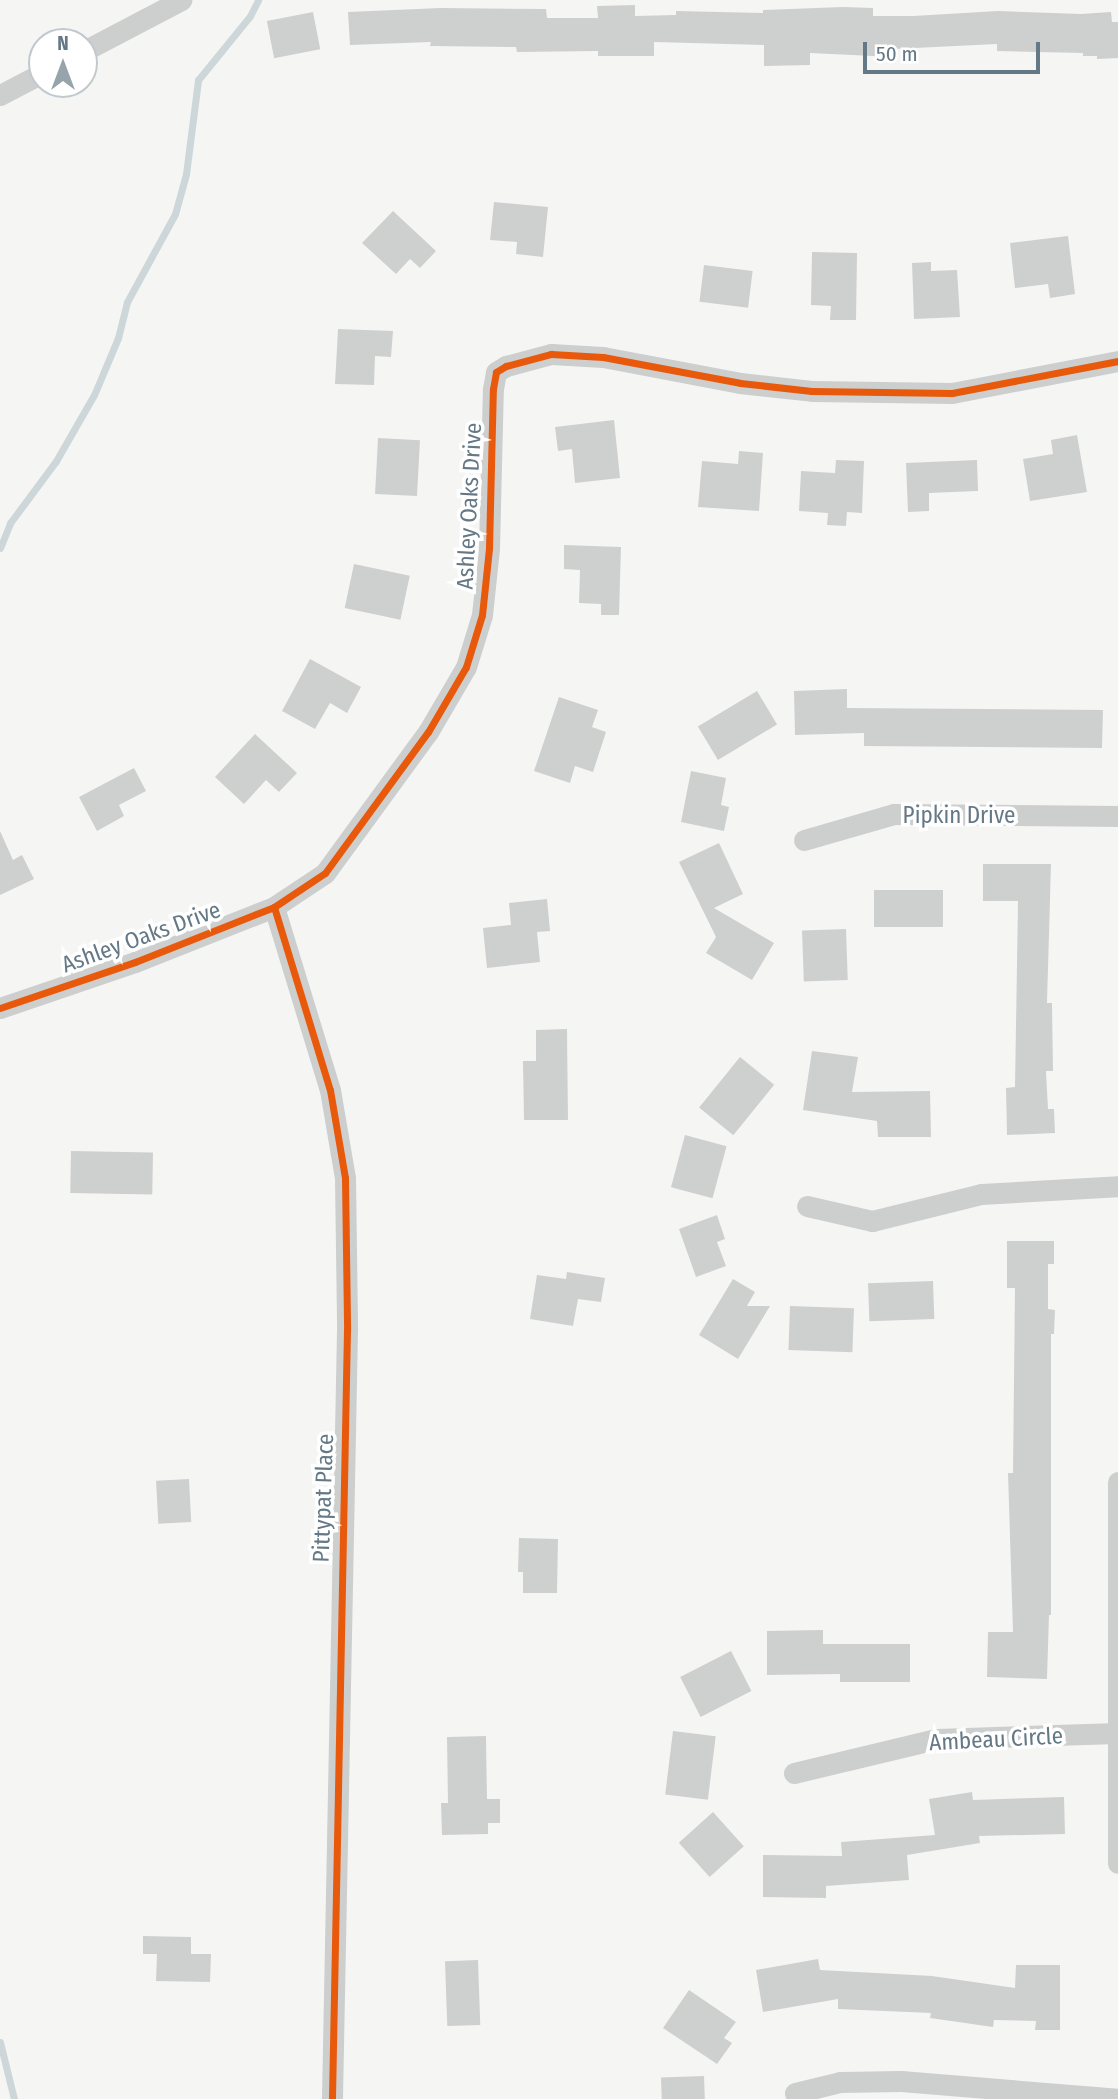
<!DOCTYPE html>
<style>
body{margin:0}
#map{position:relative;width:1118px;height:2099px;overflow:hidden;background:#f5f5f4;font-family:"Fira Sans Condensed",sans-serif}
div>[style]{position:absolute}
[style*='--x']{left:calc(var(--x)*1px);top:calc(var(--y)*1px);width:calc(var(--w)*1px);rotate:calc(var(--a)*1deg)}
.stream>*{height:7px;margin:-3.5px;padding:0 3.5px;transform-origin:3.5px;border-radius:3.5px;background:#cdd6d8}
.building>*{inset:0;background:#ced0d0;transform-origin:0 0}
.minor>*{height:21px;margin:-10.5px;padding:0 10.5px;transform-origin:10.5px;border-radius:10.5px;background:#cdcfcf}
.cycleway>*{height:7px;margin:-3.5px;padding:0 3.5px;transform-origin:3.5px;border-radius:3.5px;background:#e8590c}
span{translate:-50% -50%;white-space:nowrap;text-align:center;line-height:1.15;-webkit-text-stroke:7px #fff;paint-order:stroke}
.street-label{font-size:23px;color:#647885}
.north{position:absolute;left:28px;top:28px;width:70px;height:70px;box-sizing:border-box;background:#fff;border:2px solid #c1c9ce;border-radius:50%;rotate:0deg;font-size:19px;font-weight:700;line-height:28px;text-align:center;color:#647885}
.north::after{content:'';display:block;margin:auto;width:24px;height:32px;background:#97a4ac;clip-path:polygon(50% 0,100% 100%,50% 72%,0 100%)}
.scale{position:absolute;left:863px;top:42px;width:177px;height:32px;box-sizing:border-box;border:4px solid #647885;border-top:0;padding-left:9px;font-size:21px;line-height:24px;white-space:nowrap;color:#647885;-webkit-text-stroke:5px #fff;paint-order:stroke}
</style>
<div id="map">
<div class="stream">
<i style="--x:0;--y:548;--w:27;--a:-68"></i>
<i style="--x:10;--y:523;--w:77;--a:-53.4"></i>
<i style="--x:56;--y:461;--w:76;--a:-60.1"></i>
<i style="--x:94;--y:395;--w:62;--a:-67.2"></i>
<i style="--x:118;--y:338;--w:37;--a:-76"></i>
<i style="--x:127;--y:302;--w:100;--a:-61.4"></i>
<i style="--x:175;--y:214;--w:41;--a:-74.6"></i>
<i style="--x:186;--y:174;--w:95;--a:-82.7"></i>
<i style="--x:198;--y:80;--w:82;--a:-50.9"></i>
<i style="--x:250;--y:16;--w:18;--a:-63"></i>
<i style="--x:0;--y:2042;--w:59;--a:76.2"></i>
</div>
<div class="building">
<i style="clip-path:polygon(635px 5px,635px 16px,676px 15px,676px 11px,763px 13px,763px 10px,843px 7px,873px 8px,873px 16px,913px 16px,998px 11px,1081px 14px,1111px 12px,1112px 22px,1118px 22px,1118px 58px,1097px 59px,1097px 56px,1083px 56px,1083px 53px,997px 51px,997px 44px,894px 49px,894px 57px,810px 53px,810px 65px,764px 66px,764px 45px,654px 42px,654px 56px,598px 56px,598px 51px,517px 52px,516px 47px,430px 46px,431px 42px,350px 45px,348px 12px,440px 8px,546px 9px,547px 18px,598px 18px,597px 6px)"></i>
<i style="left:313px;top:12px;width:38px;height:47px;rotate:79deg"></i>
<i style="clip-path:polygon(494px 202px,548px 207px,543px 257px,516px 254px,517px 242px,490px 240px)"></i>
<i style="clip-path:polygon(393px 211px,436px 251px,420px 268px,410px 259px,396px 274px,362px 243px)"></i>
<i style="clip-path:polygon(1068px 236px,1075px 294px,1050px 298px,1048px 284px,1015px 288px,1010px 243px)"></i>
<i style="clip-path:polygon(812px 252px,857px 253px,856px 320px,830px 320px,831px 306px,811px 305px)"></i>
<i style="clip-path:polygon(931px 262px,931px 271px,957px 270px,960px 317px,914px 319px,912px 263px)"></i>
<i style="left:704px;top:265px;width:49px;height:37px;rotate:7deg"></i>
<i style="clip-path:polygon(338px 329px,393px 331px,391px 357px,375px 356px,374px 385px,335px 384px)"></i>
<i style="clip-path:polygon(614px 420px,620px 478px,575px 483px,572px 449px,558px 451px,555px 427px)"></i>
<i style="clip-path:polygon(1077px 435px,1087px 492px,1030px 501px,1023px 459px,1053px 454px,1051px 440px)"></i>
<i style="left:378px;top:438px;width:42px;height:56px;rotate:3deg"></i>
<i style="clip-path:polygon(739px 451px,763px 453px,759px 511px,698px 507px,702px 461px,738px 464px)"></i>
<i style="clip-path:polygon(836px 460px,864px 461px,862px 513px,847px 512px,846px 526px,827px 525px,828px 513px,799px 511px,801px 471px,835px 473px)"></i>
<i style="clip-path:polygon(977px 460px,978px 491px,929px 493px,929px 511px,908px 512px,906px 463px)"></i>
<i style="clip-path:polygon(564px 545px,621px 547px,619px 615px,601px 615px,601px 604px,579px 603px,580px 570px,564px 569px)"></i>
<i style="left:354px;top:564px;width:57px;height:45px;rotate:12deg"></i>
<i style="clip-path:polygon(310px 659px,361px 687px,347px 713px,330px 703px,315px 729px,282px 711px)"></i>
<i style="clip-path:polygon(847px 689px,847px 708px,1103px 710px,1102px 748px,864px 746px,864px 733px,795px 735px,794px 691px)"></i>
<i style="left:757px;top:691px;width:39px;height:69px;rotate:59deg"></i>
<i style="clip-path:polygon(559px 697px,598px 710px,592px 727px,606px 732px,593px 772px,575px 766px,570px 783px,534px 771px)"></i>
<i style="clip-path:polygon(255px 734px,297px 773px,279px 792px,266px 780px,244px 804px,215px 777px)"></i>
<i style="clip-path:polygon(134px 768px,146px 791px,119px 805px,124px 816px,97px 831px,79px 797px)"></i>
<i style="clip-path:polygon(691px 771px,726px 778px,721px 805px,729px 807px,724px 831px,681px 822px)"></i>
<i style="clip-path:polygon(0 831px,13px 860px,22px 855px,34px 879px,0 895px)"></i>
<i style="clip-path:polygon(719px 843px,743px 894px,714px 908px,774px 943px,752px 980px,706px 953px,716px 937px,679px 862px)"></i>
<i style="clip-path:polygon(983px 864px,1051px 864px,1047px 1003px,1052px 1003px,1053px 1071px,1046px 1071px,1048px 1109px,1054px 1109px,1055px 1133px,1007px 1135px,1006px 1088px,1015px 1087px,1018px 901px,983px 901px)"></i>
<i style="left:943px;top:890px;width:37px;height:69px;rotate:90deg"></i>
<i style="clip-path:polygon(547px 899px,550px 931px,537px 932px,540px 962px,487px 968px,483px 928px,511px 925px,509px 903px)"></i>
<i style="left:846px;top:929px;width:51px;height:44px;rotate:88deg"></i>
<i style="clip-path:polygon(567px 1029px,568px 1120px,524px 1120px,523px 1061px,536px 1061px,536px 1030px)"></i>
<i style="clip-path:polygon(812px 1051px,858px 1057px,852px 1092px,930px 1091px,931px 1137px,878px 1137px,877px 1121px,803px 1110px)"></i>
<i style="left:740px;top:1057px;width:44px;height:65px;rotate:39deg"></i>
<i style="left:685px;top:1135px;width:43px;height:54px;rotate:15deg"></i>
<i style="left:71px;top:1151px;width:82px;height:42px;rotate:1deg"></i>
<i style="clip-path:polygon(717px 1215px,725px 1239px,717px 1242px,726px 1266px,696px 1277px,679px 1229px)"></i>
<i style="clip-path:polygon(1007px 1241px,1054px 1241px,1054px 1264px,1048px 1264px,1048px 1309px,1055px 1310px,1054px 1334px,1051px 1334px,1051px 1615px,1049px 1615px,1047px 1679px,987px 1677px,988px 1632px,1013px 1632px,1008px 1473px,1013px 1473px,1015px 1288px,1007px 1288px)"></i>
<i style="clip-path:polygon(567px 1272px,605px 1278px,601px 1302px,578px 1299px,573px 1326px,530px 1319px,537px 1275px,566px 1279px)"></i>
<i style="clip-path:polygon(733px 1279px,755px 1292px,747px 1306px,770px 1306px,738px 1359px,699px 1335px)"></i>
<i style="left:933px;top:1281px;width:38px;height:65px;rotate:88deg"></i>
<i style="left:790px;top:1306px;width:64px;height:44px;rotate:2deg"></i>
<i style="left:189px;top:1479px;width:43px;height:33px;rotate:87deg"></i>
<i style="clip-path:polygon(519px 1538px,558px 1539px,557px 1593px,523px 1593px,523px 1572px,518px 1572px)"></i>
<i style="clip-path:polygon(823px 1630px,823px 1644px,910px 1644px,910px 1682px,840px 1682px,840px 1674px,767px 1675px,767px 1631px)"></i>
<i style="left:731px;top:1651px;width:45px;height:57px;rotate:63deg"></i>
<i style="left:673px;top:1731px;width:43px;height:64px;rotate:7deg"></i>
<i style="clip-path:polygon(486px 1736px,487px 1799px,500px 1799px,500px 1823px,488px 1823px,488px 1834px,442px 1835px,441px 1803px,448px 1803px,447px 1737px)"></i>
<i style="clip-path:polygon(972px 1792px,973px 1800px,1064px 1797px,1065px 1834px,979px 1836px,980px 1843px,907px 1855px,909px 1880px,826px 1886px,826px 1898px,763px 1897px,763px 1855px,842px 1856px,841px 1842px,935px 1835px,929px 1799px)"></i>
<i style="left:713px;top:1812px;width:46px;height:46px;rotate:48deg"></i>
<i style="clip-path:polygon(143px 1936px,191px 1937px,191px 1954px,211px 1954px,210px 1982px,156px 1981px,157px 1954px,143px 1954px)"></i>
<i style="clip-path:polygon(818px 1959px,820px 1970px,932px 1976px,1015px 1988px,1016px 1965px,1060px 1965px,1060px 2030px,1035px 2030px,1036px 2021px,994px 2020px,993px 2027px,930px 2018px,931px 2013px,838px 2009px,838px 1999px,763px 2012px,756px 1970px)"></i>
<i style="left:478px;top:1960px;width:65px;height:33px;rotate:88deg"></i>
<i style="clip-path:polygon(689px 1990px,736px 2022px,724px 2038px,732px 2043px,717px 2064px,663px 2028px)"></i>
<i style="left:704px;top:2076px;width:23px;height:43px;rotate:88deg"></i>
</div>
<div class="minor">
<i style="--x:84;--y:51;--w:110;--a:-27.7"></i>
<i style="--x:0;--y:95;--w:47;--a:-27.6"></i>
<i style="--x:804;--y:840;--w:94;--a:-16.1"></i>
<i style="--x:894;--y:814;--w:224;--a:0.5"></i>
<i style="--x:274;--y:907;--w:191;--a:73"></i>
<i style="--x:330;--y:1090;--w:89;--a:80.3"></i>
<i style="--x:345;--y:1178;--w:152;--a:89.2"></i>
<i style="--x:347;--y:1330;--w:769;--a:91.12"></i>
<i style="--x:0;--y:1008;--w:143;--a:-18.8"></i>
<i style="--x:135;--y:962;--w:149;--a:-21.6"></i>
<i style="--x:274;--y:907;--w:61;--a:-33.7"></i>
<i style="--x:325;--y:873;--w:175;--a:-53.9"></i>
<i style="--x:428;--y:732;--w:75;--a:-59.7"></i>
<i style="--x:466;--y:667;--w:54;--a:-72.9"></i>
<i style="--x:482;--y:615;--w:67;--a:-84"></i>
<i style="--x:489;--y:548;--w:159;--a:-88.6"></i>
<i style="--x:493;--y:389;--w:17;--a:-80"></i>
<i style="--x:496;--y:372;--w:12;--a:-31"></i>
<i style="--x:506;--y:366;--w:47;--a:-14.9"></i>
<i style="--x:551;--y:354;--w:52;--a:3.3"></i>
<i style="--x:603;--y:357;--w:139;--a:10.7"></i>
<i style="--x:740;--y:383;--w:72;--a:6.3"></i>
<i style="--x:812;--y:391;--w:140;--a:0.8"></i>
<i style="--x:952;--y:393;--w:169;--a:-10.9"></i>
<i style="--x:807;--y:1206;--w:67;--a:13"></i>
<i style="--x:872;--y:1221;--w:112;--a:-13.9"></i>
<i style="--x:981;--y:1194;--w:137;--a:-3.3"></i>
<i style="--x:1118;--y:1482;--w:381;--a:90"></i>
<i style="--x:794;--y:1773;--w:146;--a:-13.5"></i>
<i style="--x:936;--y:1739;--w:182;--a:-1.9"></i>
<i style="--x:795;--y:2093;--w:46;--a:-13.7"></i>
<i style="--x:840;--y:2082;--w:61;--a:-0.9"></i>
<i style="--x:901;--y:2081;--w:218;--a:4.7"></i>
</div>
<div class="cycleway">
<i style="--x:274;--y:907;--w:191;--a:73"></i>
<i style="--x:330;--y:1090;--w:89;--a:80.3"></i>
<i style="--x:345;--y:1178;--w:152;--a:89.2"></i>
<i style="--x:347;--y:1330;--w:769;--a:91.12"></i>
<i style="--x:0;--y:1008;--w:143;--a:-18.8"></i>
<i style="--x:135;--y:962;--w:149;--a:-21.6"></i>
<i style="--x:274;--y:907;--w:61;--a:-33.7"></i>
<i style="--x:325;--y:873;--w:175;--a:-53.9"></i>
<i style="--x:428;--y:732;--w:75;--a:-59.7"></i>
<i style="--x:466;--y:667;--w:54;--a:-72.9"></i>
<i style="--x:482;--y:615;--w:67;--a:-84"></i>
<i style="--x:489;--y:548;--w:159;--a:-88.6"></i>
<i style="--x:493;--y:389;--w:17;--a:-80"></i>
<i style="--x:496;--y:372;--w:12;--a:-31"></i>
<i style="--x:506;--y:366;--w:47;--a:-14.9"></i>
<i style="--x:551;--y:354;--w:52;--a:3.3"></i>
<i style="--x:603;--y:357;--w:139;--a:10.7"></i>
<i style="--x:740;--y:383;--w:72;--a:6.3"></i>
<i style="--x:812;--y:391;--w:140;--a:0.8"></i>
<i style="--x:952;--y:393;--w:169;--a:-10.9"></i>
</div>
<div class="street-label">
<span style="left:469px;top:506px;rotate:-87deg">Ashley Oaks Drive</span>
<span style="left:959px;top:815px">Pipkin Drive</span>
<span style="left:141px;top:937px;rotate:-20deg">Ashley Oaks Drive</span>
<span style="left:323px;top:1498px;rotate:-88deg">Pittypat Place</span>
<span style="left:996px;top:1739px;rotate:-3deg">Ambeau Circle</span>
</div>
<div class="north">N</div>
<div class="scale">50 m</div>
</div>
